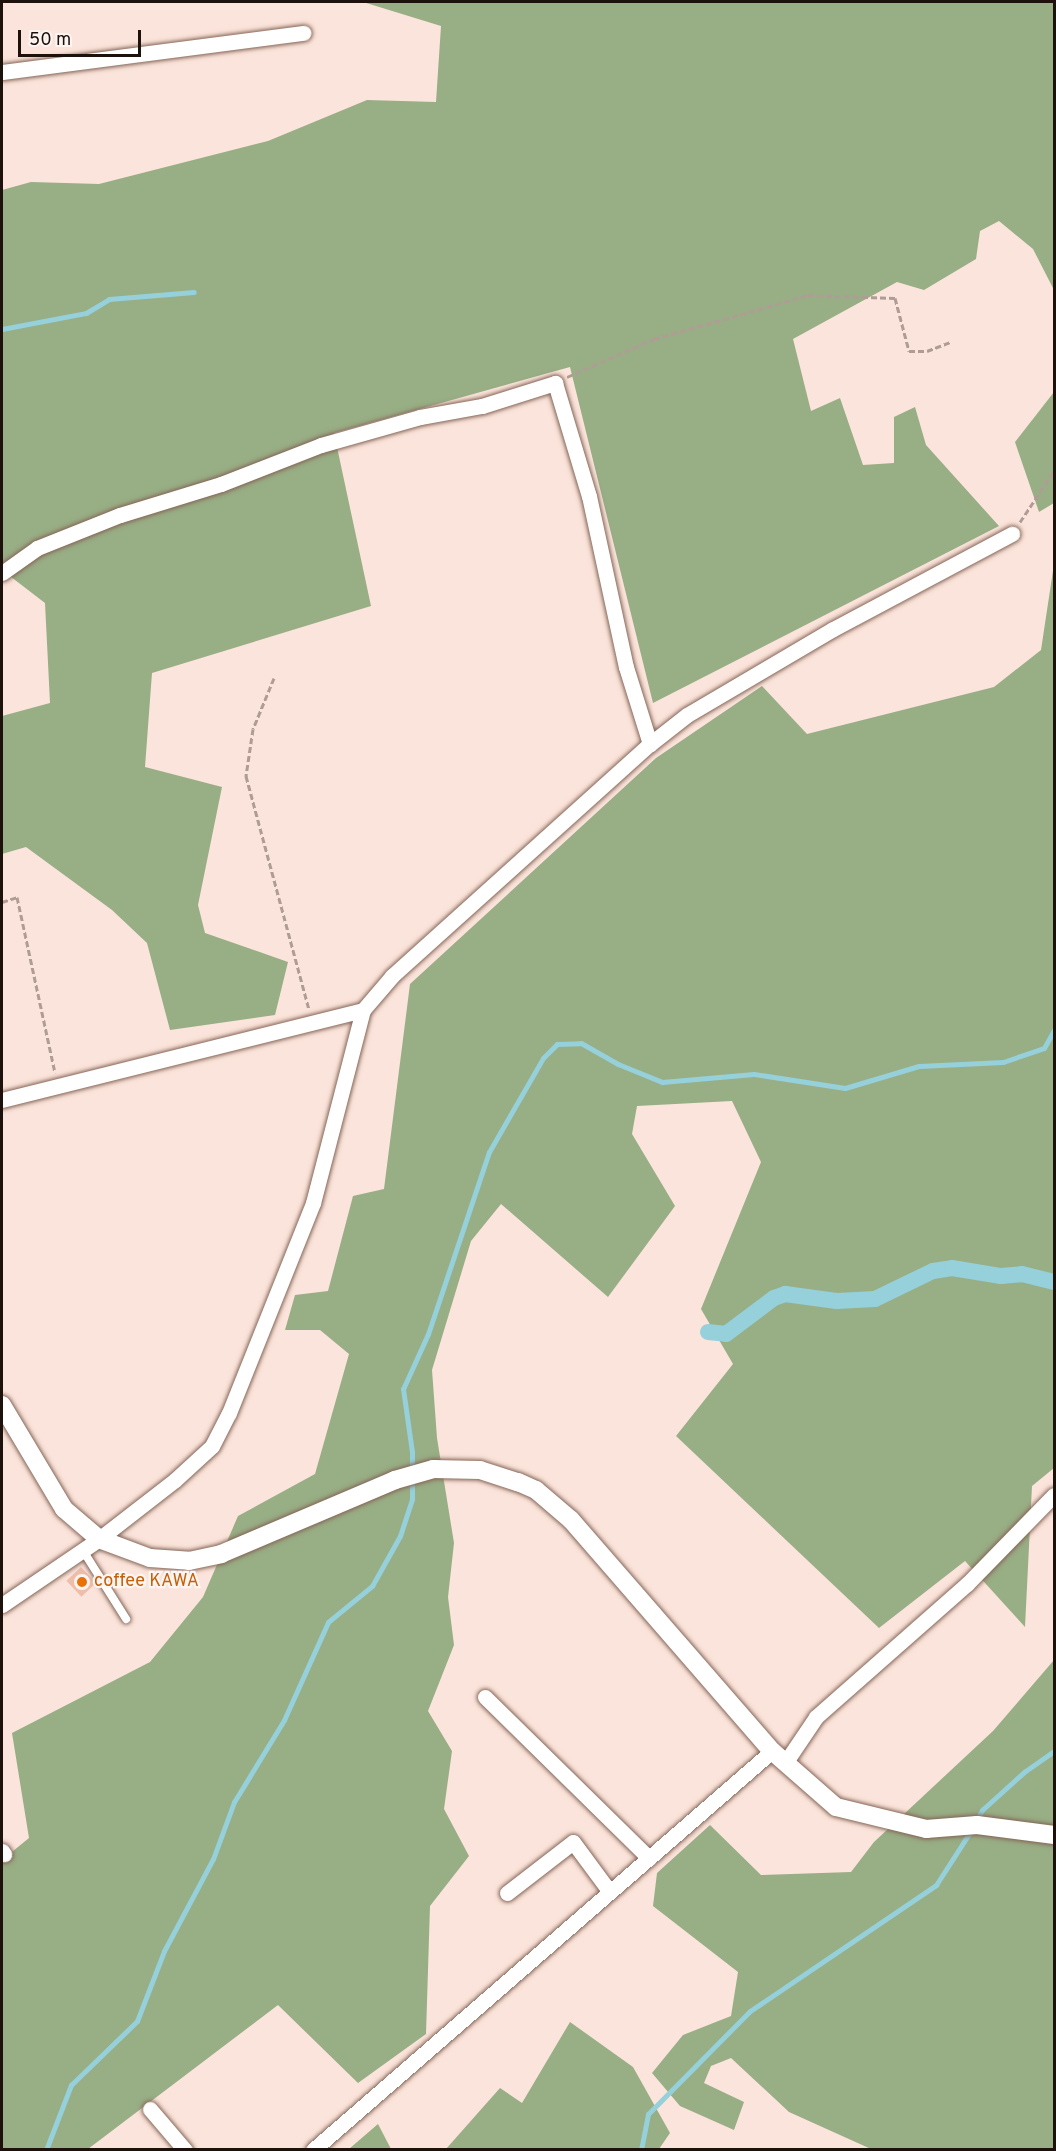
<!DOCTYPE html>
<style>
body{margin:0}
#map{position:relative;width:1056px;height:2151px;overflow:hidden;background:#fbe4db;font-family:Overpass,sans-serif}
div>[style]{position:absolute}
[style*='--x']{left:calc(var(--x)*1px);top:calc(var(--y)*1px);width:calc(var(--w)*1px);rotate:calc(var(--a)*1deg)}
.forest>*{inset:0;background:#98ae85}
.stream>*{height:5px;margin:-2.5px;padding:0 2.5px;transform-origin:2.5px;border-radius:2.5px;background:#95d0db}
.canal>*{height:16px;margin:-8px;padding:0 8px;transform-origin:8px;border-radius:8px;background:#95d0db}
.building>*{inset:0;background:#eebeaa;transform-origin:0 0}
.path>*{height:3px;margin-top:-1.5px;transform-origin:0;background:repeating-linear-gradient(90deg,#af9c94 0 6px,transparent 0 9px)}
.roads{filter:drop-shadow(0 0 2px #856557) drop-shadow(0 0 2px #856557)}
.service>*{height:8px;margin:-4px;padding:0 4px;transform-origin:4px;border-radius:4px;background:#fff}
.minor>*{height:15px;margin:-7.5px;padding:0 7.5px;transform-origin:7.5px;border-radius:7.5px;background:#fff}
.tertiary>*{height:18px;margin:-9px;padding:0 9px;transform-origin:9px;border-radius:9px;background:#fff}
.dots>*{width:16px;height:16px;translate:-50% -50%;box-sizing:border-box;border:3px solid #fdf5f2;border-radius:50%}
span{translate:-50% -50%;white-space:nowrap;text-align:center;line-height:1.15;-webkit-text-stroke:4.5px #fdf5f2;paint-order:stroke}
.food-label{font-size:18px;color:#c56008}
.left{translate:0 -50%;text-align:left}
.frame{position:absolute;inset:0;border:3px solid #1d110b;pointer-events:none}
.scale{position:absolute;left:18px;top:30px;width:123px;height:27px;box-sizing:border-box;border:3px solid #1d110b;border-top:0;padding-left:8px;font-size:18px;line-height:21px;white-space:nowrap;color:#1d110b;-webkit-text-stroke:4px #fdf5f2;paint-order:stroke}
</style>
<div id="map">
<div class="forest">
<i style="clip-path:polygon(363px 2px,1054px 2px,1054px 290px,1033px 249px,999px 221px,980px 231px,976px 259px,924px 290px,897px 282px,793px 339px,811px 411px,840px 398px,863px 465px,894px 463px,894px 417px,915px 407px,926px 445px,999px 526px,653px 703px,570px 367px,334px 433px,371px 606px,152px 673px,145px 767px,222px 787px,198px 905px,205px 933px,288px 962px,275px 1015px,170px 1030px,147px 943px,112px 910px,26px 847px,2px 854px,2px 716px,50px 703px,45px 603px,2px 570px,2px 190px,31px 182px,99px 184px,268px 141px,367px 100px,436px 102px,441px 26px)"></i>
<i style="clip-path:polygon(1054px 392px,1054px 503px,1039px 512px,1015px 442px)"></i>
<i style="clip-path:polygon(1054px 564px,1054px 1468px,1032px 1486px,1025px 1627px,965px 1561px,879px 1628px,676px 1436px,733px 1364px,701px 1309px,761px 1162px,732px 1101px,637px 1106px,632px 1134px,675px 1206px,608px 1297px,501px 1204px,471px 1241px,432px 1370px,437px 1438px,454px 1543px,448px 1597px,454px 1645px,428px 1711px,452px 1751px,444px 1809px,469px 1856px,430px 1906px,426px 2034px,358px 2083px,278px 2005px,88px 2149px,2px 2150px,2px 1860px,29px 1838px,12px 1733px,150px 1662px,203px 1597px,238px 1516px,315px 1474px,349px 1354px,320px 1330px,285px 1330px,295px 1295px,328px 1291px,353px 1196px,384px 1189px,410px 984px,656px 758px,762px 686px,807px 734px,994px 687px,1041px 650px)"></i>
<i style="clip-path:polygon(1054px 1660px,1054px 2149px,871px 2149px,789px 2112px,731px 2058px,711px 2066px,704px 2083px,744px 2102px,734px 2130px,680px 2106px,652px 2073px,683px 2035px,731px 2016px,738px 1972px,653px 1906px,657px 1873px,710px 1825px,761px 1875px,851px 1872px,874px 1842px,993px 1731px)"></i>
<i style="clip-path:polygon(570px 2022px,633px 2067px,670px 2133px,659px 2149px,446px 2149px,500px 2088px,522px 2103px)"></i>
<i style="clip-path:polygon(378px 2124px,391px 2149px,349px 2149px)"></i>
</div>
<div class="stream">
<i style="--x:2;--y:329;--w:86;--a:-10.8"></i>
<i style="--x:86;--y:313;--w:27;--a:-31"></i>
<i style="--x:109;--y:299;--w:85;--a:-4.7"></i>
<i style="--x:976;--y:1821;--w:13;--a:-61"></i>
<i style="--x:982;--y:1810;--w:57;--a:-42.1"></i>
<i style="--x:1024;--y:1772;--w:37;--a:-35"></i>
<i style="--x:46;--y:2150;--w:70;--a:-69"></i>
<i style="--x:71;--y:2085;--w:92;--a:-44.1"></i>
<i style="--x:137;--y:2021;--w:75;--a:-68.9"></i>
<i style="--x:164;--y:1951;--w:104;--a:-62"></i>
<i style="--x:213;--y:1859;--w:61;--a:-69.8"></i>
<i style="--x:234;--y:1802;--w:96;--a:-58.6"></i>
<i style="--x:284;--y:1720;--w:107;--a:-65.8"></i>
<i style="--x:328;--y:1622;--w:57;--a:-39.3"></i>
<i style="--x:372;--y:1586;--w:57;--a:-60.8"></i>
<i style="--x:400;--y:1536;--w:39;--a:-72"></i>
<i style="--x:412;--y:1499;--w:47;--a:-90"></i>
<i style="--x:412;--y:1452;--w:64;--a:-98.1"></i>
<i style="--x:403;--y:1389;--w:60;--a:-65.6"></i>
<i style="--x:428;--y:1334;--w:192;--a:-71.5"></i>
<i style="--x:489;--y:1152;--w:108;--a:-60.1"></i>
<i style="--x:543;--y:1058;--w:20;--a:-45"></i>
<i style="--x:557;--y:1044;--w:24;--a:-2"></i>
<i style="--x:581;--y:1043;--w:43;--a:29.6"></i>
<i style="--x:618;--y:1064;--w:48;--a:22.2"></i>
<i style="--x:662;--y:1082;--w:92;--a:-5"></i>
<i style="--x:754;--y:1074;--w:92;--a:8.7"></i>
<i style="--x:845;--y:1088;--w:77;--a:-16.6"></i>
<i style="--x:919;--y:1066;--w:84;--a:-2.7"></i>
<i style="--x:1003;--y:1062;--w:43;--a:-18.9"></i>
<i style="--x:1044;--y:1048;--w:21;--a:-61"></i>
<i style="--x:641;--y:2150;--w:37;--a:-79"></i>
<i style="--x:648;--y:2114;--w:145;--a:-45.3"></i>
<i style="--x:750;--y:2011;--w:225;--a:-34.1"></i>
<i style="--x:936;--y:1885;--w:67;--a:-57.3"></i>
</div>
<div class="canal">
<i style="--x:708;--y:1332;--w:18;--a:6"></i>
<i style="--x:726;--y:1334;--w:60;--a:-36.9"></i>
<i style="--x:774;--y:1298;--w:12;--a:-20"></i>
<i style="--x:785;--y:1294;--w:52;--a:7.7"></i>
<i style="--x:837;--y:1301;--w:38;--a:-3"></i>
<i style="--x:875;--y:1299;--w:64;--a:-25.8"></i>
<i style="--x:933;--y:1271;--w:19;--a:-9"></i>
<i style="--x:952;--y:1268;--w:50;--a:9.3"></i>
<i style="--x:1001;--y:1276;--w:21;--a:-5"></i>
<i style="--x:1022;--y:1274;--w:33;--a:14"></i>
</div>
<div class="building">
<i style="left:81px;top:1567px;width:22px;height:20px;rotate:47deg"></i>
</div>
<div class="path">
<i style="--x:567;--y:377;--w:95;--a:-23.6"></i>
<i style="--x:654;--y:339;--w:160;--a:-15.9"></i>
<i style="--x:808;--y:295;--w:87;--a:2"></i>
<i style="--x:895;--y:298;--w:55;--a:75.2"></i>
<i style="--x:909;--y:351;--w:18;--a:0"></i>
<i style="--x:927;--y:351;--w:26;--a:-21"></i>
<i style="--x:1020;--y:522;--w:61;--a:-56.3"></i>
<i style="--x:274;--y:678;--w:55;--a:112.4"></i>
<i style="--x:253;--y:729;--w:48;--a:98.5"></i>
<i style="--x:246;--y:776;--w:242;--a:74.9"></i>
<i style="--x:2;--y:902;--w:16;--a:-18"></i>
<i style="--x:17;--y:897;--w:180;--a:77.8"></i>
</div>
<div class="roads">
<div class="service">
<i style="--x:82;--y:1549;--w:83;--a:57.8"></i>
</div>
<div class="minor">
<i style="--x:2;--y:72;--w:304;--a:-7.4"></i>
<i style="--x:2;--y:573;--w:43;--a:-35.5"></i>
<i style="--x:37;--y:548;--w:89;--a:-21.7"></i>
<i style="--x:120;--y:515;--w:106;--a:-17.1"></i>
<i style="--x:221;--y:484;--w:107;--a:-21.3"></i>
<i style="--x:321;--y:445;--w:103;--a:-15.8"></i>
<i style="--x:420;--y:417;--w:63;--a:-10.1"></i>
<i style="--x:482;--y:406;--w:77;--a:-17.5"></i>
<i style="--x:555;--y:383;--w:118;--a:73.3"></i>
<i style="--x:589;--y:496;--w:175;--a:77.8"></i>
<i style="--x:626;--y:667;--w:81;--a:72.7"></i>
<i style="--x:2;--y:1100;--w:372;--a:-14"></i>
<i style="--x:2;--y:1605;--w:117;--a:-34.2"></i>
<i style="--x:99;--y:1539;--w:96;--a:-37.8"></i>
<i style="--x:175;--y:1480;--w:50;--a:-42.6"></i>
<i style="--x:212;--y:1446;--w:37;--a:-63"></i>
<i style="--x:229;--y:1413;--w:226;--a:-68.2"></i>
<i style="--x:313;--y:1203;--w:199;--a:-75.5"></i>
<i style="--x:363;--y:1010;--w:45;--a:-49.5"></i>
<i style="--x:392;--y:976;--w:347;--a:-42"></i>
<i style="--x:650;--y:744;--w:47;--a:-38.1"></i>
<i style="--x:687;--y:715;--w:169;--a:-30.5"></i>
<i style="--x:833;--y:629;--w:203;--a:-28"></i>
<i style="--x:485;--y:1697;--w:230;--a:44.5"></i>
<i style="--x:785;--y:1763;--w:55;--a:-56"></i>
<i style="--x:816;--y:1717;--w:201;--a:-41.4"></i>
<i style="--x:967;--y:1584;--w:124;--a:-45.7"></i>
<i style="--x:2;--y:1851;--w:4;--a:56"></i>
<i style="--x:507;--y:1893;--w:83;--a:-37.7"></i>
<i style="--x:573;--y:1842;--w:62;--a:53.5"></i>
<i style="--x:150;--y:2109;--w:54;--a:49.5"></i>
<i style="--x:313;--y:2150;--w:608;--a:-41"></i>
</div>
<div class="tertiary">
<i style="--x:2;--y:1405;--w:121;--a:59.2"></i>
<i style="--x:64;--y:1509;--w:46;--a:40.6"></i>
<i style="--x:99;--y:1539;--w:54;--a:20.4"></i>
<i style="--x:150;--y:1558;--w:39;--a:4"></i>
<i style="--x:189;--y:1561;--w:33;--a:-12"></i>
<i style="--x:221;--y:1554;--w:189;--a:-23"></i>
<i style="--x:395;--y:1480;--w:40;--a:-16"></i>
<i style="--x:433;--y:1469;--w:47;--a:1.2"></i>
<i style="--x:480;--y:1470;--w:40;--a:18"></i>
<i style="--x:518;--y:1482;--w:20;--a:24"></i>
<i style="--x:536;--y:1490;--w:46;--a:40.6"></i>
<i style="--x:571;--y:1520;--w:306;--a:49"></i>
<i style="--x:772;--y:1751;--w:85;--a:41.2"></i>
<i style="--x:836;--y:1807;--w:93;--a:13.7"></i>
<i style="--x:926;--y:1829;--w:51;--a:-4.5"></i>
<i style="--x:977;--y:1825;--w:78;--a:7.4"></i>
</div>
</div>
<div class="dots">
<i style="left:82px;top:1582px;background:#e8710a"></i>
</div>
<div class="food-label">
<span class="left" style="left:94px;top:1582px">coffee KAWA</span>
</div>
<div class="frame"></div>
<div class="scale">50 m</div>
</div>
